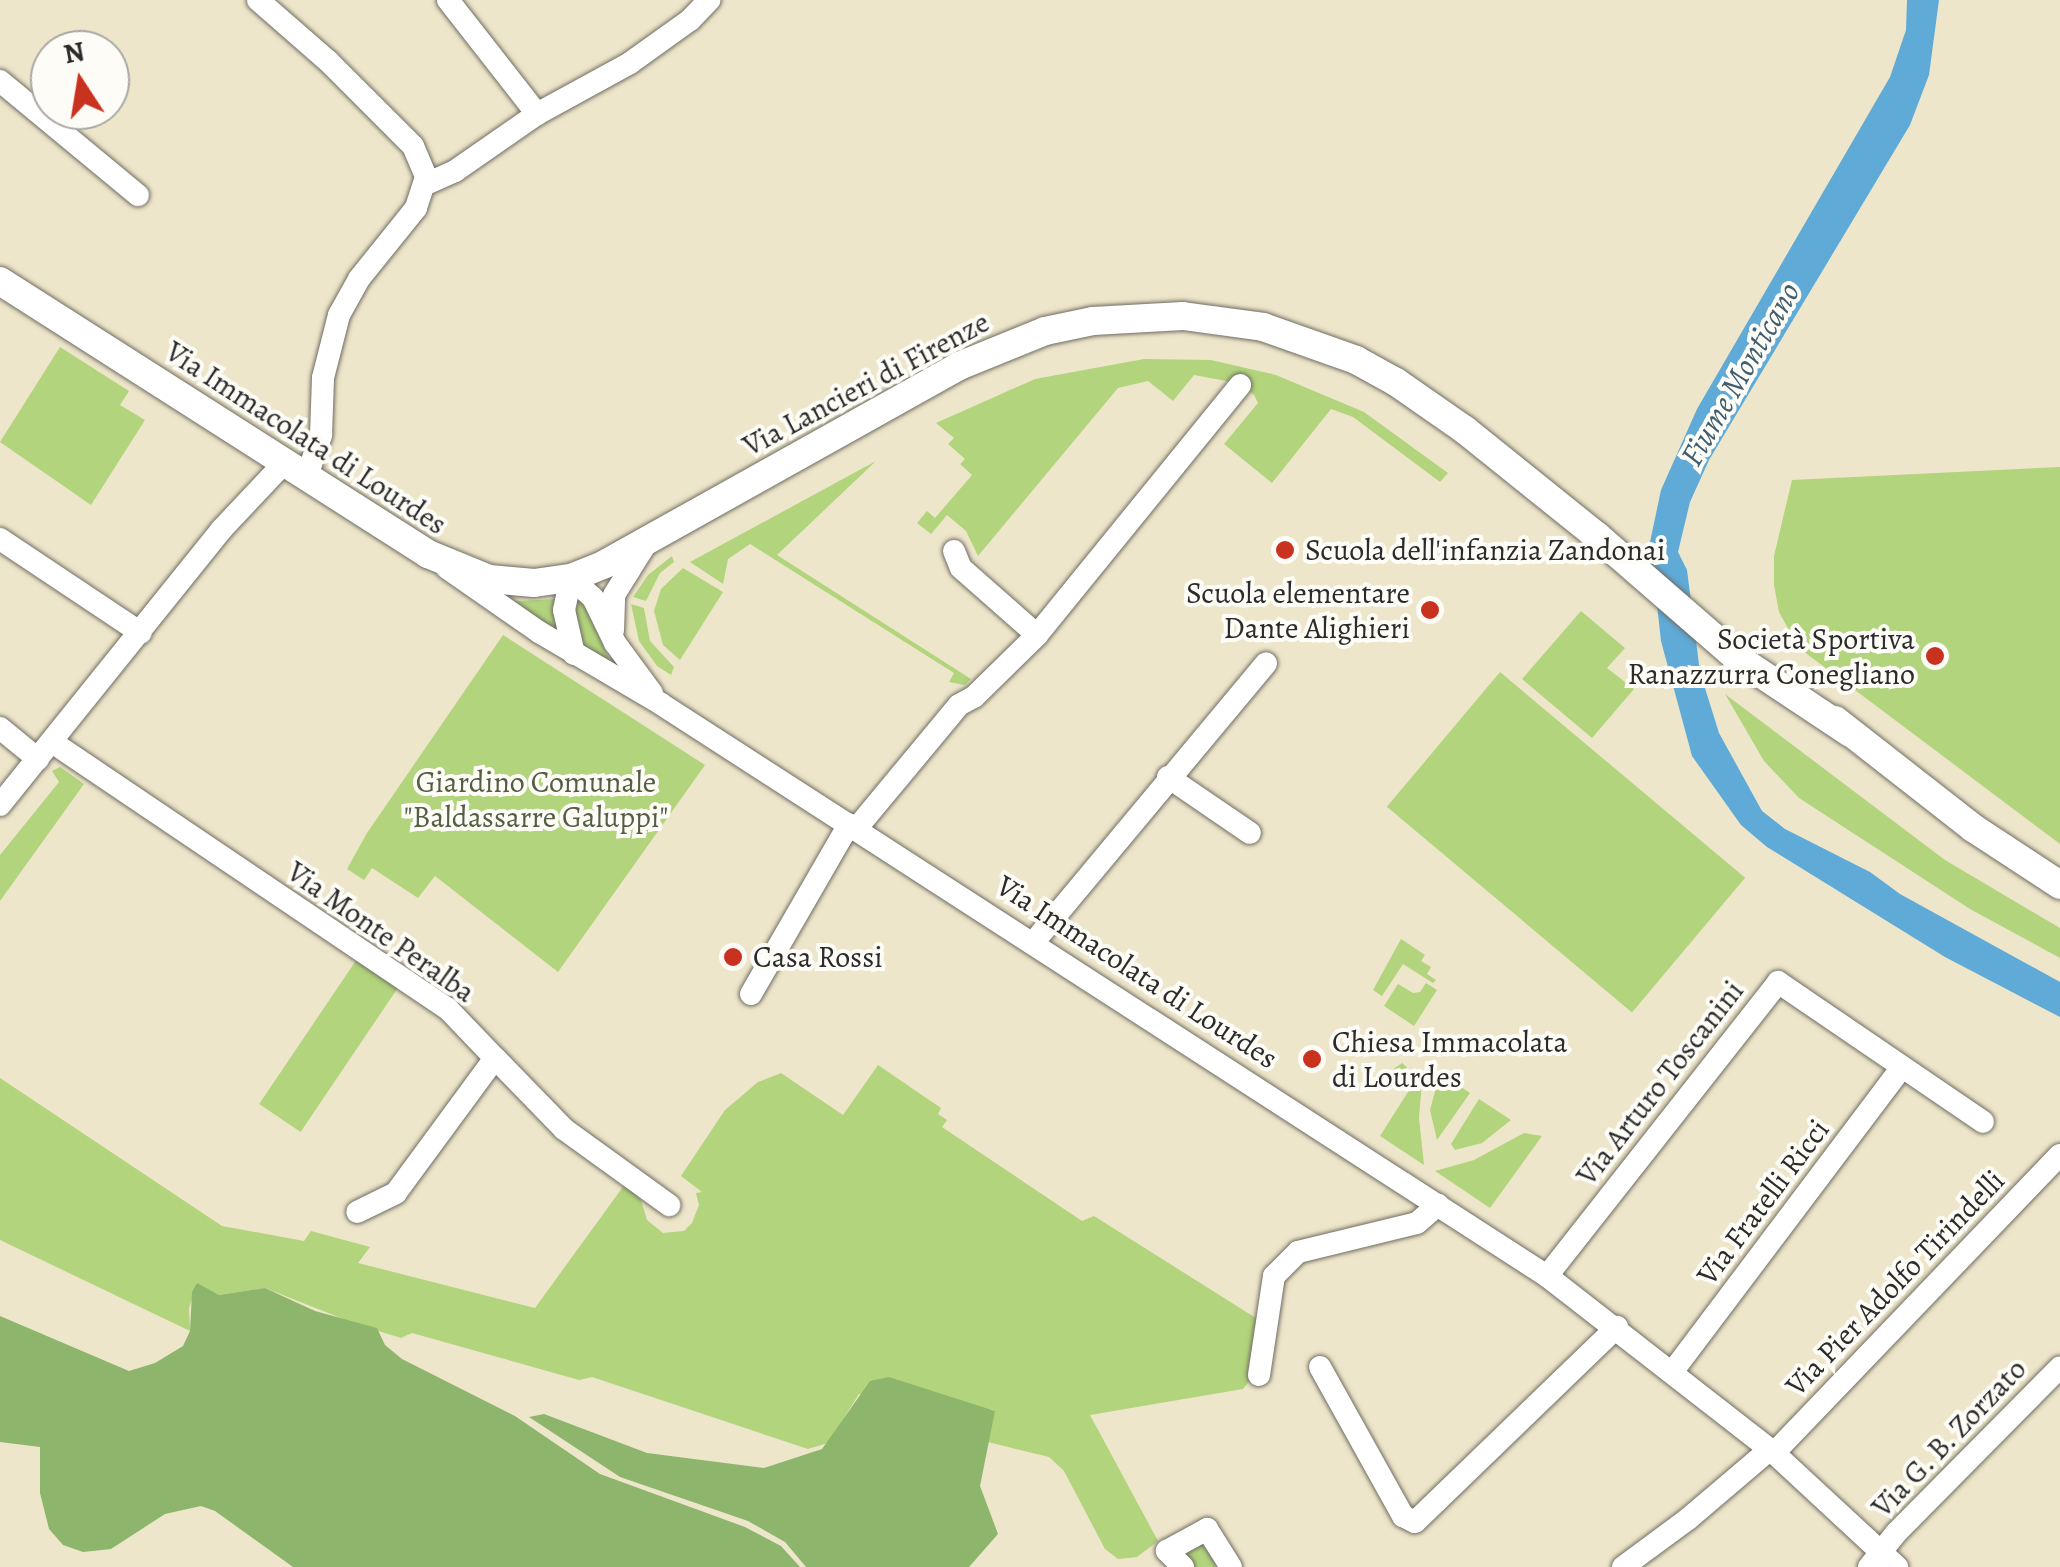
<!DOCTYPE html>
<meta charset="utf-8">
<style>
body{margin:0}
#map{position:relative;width:2060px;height:1567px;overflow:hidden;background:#eee6ca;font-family:Alegreya,serif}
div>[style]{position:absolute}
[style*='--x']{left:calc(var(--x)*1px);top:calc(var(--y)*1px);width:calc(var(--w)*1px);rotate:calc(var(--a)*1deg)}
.green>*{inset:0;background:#b2d47c;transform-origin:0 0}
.forest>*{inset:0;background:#8db66c}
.water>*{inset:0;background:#5faad7}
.roads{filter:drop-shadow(0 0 2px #6f6c63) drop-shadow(0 0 2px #6f6c63)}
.minor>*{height:22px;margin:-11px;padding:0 11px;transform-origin:11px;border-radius:11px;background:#fff}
.major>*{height:28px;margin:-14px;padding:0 14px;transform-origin:14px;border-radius:14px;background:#fff}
.dots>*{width:28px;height:28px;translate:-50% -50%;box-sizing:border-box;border:5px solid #fdfcf7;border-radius:50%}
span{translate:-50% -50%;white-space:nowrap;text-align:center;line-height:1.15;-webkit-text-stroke:8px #fdfcf7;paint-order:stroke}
.street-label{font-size:30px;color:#2b2b2b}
.poi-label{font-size:30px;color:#2b2b2b}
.left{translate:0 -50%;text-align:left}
.right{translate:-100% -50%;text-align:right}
.park-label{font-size:30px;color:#545e43}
.water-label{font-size:32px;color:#405e70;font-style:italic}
.north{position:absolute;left:30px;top:30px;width:100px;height:100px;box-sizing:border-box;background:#fdfcf7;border:2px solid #a9a8a5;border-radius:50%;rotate:348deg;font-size:28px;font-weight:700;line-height:40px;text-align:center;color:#2b2b2b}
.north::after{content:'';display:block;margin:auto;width:35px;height:45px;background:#c8321e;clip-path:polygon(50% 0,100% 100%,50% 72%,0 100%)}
</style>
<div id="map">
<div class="green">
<i style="clip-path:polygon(60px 347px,129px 391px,120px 405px,145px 420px,91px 505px,0 442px)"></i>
<i style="clip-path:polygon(1144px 359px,1211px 360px,1276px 375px,1364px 412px,1448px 473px,1440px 482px,1353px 417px,1331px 409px,1272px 483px,1224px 444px,1258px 403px,1254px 395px,1237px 383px,1194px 375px,1173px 401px,1148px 381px,1118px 388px,978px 556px,966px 531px,947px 515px,931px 534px,917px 523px,927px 511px,935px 518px,972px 475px,960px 464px,965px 459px,948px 444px,954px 438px,936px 423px,1035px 379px)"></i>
<i style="clip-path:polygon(876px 461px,777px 555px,971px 679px,965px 685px,949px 682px,954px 673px,750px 544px,728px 559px,723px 584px,690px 562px)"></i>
<i style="clip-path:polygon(2060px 467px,2060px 844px,1799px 648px,1779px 612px,1774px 585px,1774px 556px,1792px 480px)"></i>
<i style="clip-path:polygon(672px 556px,674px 562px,660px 573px,646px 601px,633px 597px,648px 575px)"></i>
<i style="clip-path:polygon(683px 568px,723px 592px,680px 660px,663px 645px,654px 611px,661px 589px)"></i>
<i style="clip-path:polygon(556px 599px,561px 635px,505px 600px,518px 601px)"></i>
<i style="clip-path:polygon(578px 600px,585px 605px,614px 670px,586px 653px,574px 620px)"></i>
<i style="clip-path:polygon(631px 604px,644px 608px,650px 641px,674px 667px,671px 675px,657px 666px,639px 641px)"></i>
<i style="clip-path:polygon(1581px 611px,1625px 648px,1607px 668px,1634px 689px,1592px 738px,1522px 679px)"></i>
<i style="clip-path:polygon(503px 635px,705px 765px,558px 972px,435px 876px,418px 898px,372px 868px,364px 880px,347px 869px,367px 833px)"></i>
<i style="left:1500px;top:672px;width:320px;height:176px;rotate:40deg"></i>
<i style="clip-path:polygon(1725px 694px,1945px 860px,2060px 928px,2060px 958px,1970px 909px,1799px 798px,1764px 761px)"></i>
<i style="clip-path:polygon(60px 767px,84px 784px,0 901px,0 855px,59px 782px,52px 771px)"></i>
<i style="clip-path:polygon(1401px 939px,1425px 955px,1421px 961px,1431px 967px,1427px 974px,1436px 980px,1433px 983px,1403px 964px,1382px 996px,1373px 990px)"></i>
<i style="left:357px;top:959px;width:50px;height:175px;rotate:34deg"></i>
<i style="clip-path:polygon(1426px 983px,1437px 990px,1414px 1026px,1384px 1006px,1398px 984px,1413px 993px,1420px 992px)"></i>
<i style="clip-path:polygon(1402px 1063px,1422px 1081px,1419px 1118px,1424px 1165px,1380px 1136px,1413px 1084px,1392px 1070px)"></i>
<i style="clip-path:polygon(878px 1065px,941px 1108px,938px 1114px,947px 1120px,942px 1127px,1082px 1221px,1094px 1216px,1259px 1320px,1252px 1378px,1243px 1389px,1090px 1415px,1158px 1541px,1137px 1557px,1118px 1559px,1105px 1549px,1064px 1471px,1049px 1457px,988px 1442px,994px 1410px,859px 1394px,828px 1443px,808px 1449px,592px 1377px,579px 1380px,412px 1333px,401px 1338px,356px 1324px,265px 1288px,219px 1295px,197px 1284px,189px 1308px,190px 1331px,0 1240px,0 1078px,222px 1226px,304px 1241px,311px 1231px,370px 1247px,358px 1263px,535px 1308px,625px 1184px,641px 1200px,647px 1220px,663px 1233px,684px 1231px,692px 1223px,699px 1205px,696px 1193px,702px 1192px,681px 1176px,725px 1110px,758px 1082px,781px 1073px,843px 1115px)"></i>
<i style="clip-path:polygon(1440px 1073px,1470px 1093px,1437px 1140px,1430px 1110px)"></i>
<i style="clip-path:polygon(1479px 1099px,1511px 1120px,1482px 1143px,1455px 1150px,1451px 1144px)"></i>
<i style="clip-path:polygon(1524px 1133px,1542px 1136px,1490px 1208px,1435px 1171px,1474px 1160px)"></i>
<i style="clip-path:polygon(1200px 1544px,1206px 1548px,1217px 1567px,1194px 1567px,1187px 1559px,1188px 1551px)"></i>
</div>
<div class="forest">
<i style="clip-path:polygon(197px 1283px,219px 1295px,265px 1288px,315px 1311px,377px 1328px,385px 1345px,402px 1359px,515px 1416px,600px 1474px,745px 1527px,781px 1546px,800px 1567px,293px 1567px,215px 1511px,201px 1506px,165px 1514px,111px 1549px,83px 1552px,63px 1545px,49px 1529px,40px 1493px,40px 1447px,0 1442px,0 1316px,129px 1371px,155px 1363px,183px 1346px,190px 1331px,192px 1292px)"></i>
<i style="clip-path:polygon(889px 1377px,995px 1411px,980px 1486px,998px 1534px,969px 1567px,806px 1567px,785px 1542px,748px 1521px,620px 1477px,529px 1417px,544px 1414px,647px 1453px,764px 1468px,822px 1449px,870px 1381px)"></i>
</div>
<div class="water">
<i style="clip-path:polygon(1907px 0,1939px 0,1929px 75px,1910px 125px,1709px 460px,1690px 502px,1678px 552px,1687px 570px,1700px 672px,1719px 733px,1762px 811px,1785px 829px,1870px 872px,1900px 894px,2060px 982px,2060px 1017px,1945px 957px,1767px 847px,1741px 825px,1692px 756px,1661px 641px,1650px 542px,1661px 490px,1697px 409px,1890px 77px,1906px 30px)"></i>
</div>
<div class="roads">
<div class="minor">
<i style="--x:258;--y:0;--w:93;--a:41.1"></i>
<i style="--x:328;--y:61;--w:120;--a:45"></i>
<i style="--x:413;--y:146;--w:34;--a:67"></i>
<i style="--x:426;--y:177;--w:33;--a:108"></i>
<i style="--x:416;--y:208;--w:91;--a:128.8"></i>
<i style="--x:359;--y:279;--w:41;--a:119.1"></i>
<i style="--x:339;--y:315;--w:65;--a:104.3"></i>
<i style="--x:323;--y:378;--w:57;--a:92"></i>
<i style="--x:321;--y:435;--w:43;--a:108.9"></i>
<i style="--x:448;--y:0;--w:145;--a:52"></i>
<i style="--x:0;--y:81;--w:179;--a:39.6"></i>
<i style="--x:426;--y:184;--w:32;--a:-24"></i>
<i style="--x:455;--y:171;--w:100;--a:-34.8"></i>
<i style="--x:537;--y:114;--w:106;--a:-28.7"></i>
<i style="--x:630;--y:63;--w:74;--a:-35.6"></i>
<i style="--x:690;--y:20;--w:28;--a:-46"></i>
<i style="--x:0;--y:539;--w:169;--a:33.7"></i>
<i style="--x:954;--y:551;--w:18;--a:68"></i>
<i style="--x:961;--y:568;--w:101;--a:41.4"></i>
<i style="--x:447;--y:568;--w:112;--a:34.8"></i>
<i style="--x:539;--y:632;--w:142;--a:30.5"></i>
<i style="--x:661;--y:704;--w:1055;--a:32.85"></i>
<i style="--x:1547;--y:1276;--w:288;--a:37.9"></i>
<i style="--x:1774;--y:1453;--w:168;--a:42.8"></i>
<i style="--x:613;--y:630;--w:35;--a:-88"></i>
<i style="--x:614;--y:595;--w:62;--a:-58.1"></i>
<i style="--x:574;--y:654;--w:45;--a:-102.8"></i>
<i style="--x:564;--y:610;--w:33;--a:-78"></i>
<i style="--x:571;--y:578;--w:30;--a:42"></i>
<i style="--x:593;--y:598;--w:50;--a:63.9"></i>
<i style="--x:615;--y:643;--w:62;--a:53.5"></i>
<i style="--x:0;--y:728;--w:49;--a:39.2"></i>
<i style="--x:52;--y:742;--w:476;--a:34"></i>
<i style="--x:447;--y:1008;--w:69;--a:46.2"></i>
<i style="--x:495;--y:1058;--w:167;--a:126.3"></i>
<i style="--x:396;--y:1193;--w:43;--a:154"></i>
<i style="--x:1168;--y:777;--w:99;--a:34.3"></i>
<i style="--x:0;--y:805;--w:353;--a:-51.2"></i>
<i style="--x:221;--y:530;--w:93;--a:-46.7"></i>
<i style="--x:856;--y:829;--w:161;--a:-50.3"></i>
<i style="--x:959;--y:705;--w:18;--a:-29"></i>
<i style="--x:975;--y:696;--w:87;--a:-44.5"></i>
<i style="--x:1037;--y:635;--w:322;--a:-50.9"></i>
<i style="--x:1033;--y:943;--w:364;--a:-50.2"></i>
<i style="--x:751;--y:994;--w:196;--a:-60"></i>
<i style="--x:495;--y:1058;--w:99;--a:45.8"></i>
<i style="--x:564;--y:1129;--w:130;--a:35.9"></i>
<i style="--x:1547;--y:1276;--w:374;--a:-51.8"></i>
<i style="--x:1778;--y:982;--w:248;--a:34.3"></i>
<i style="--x:1320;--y:1367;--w:171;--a:60.9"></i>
<i style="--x:1403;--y:1516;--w:13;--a:27"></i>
<i style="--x:1415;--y:1522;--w:281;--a:-44"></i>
<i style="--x:1673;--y:1371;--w:377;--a:-53"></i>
<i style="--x:1259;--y:1375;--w:100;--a:-81.4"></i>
<i style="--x:1274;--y:1276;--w:34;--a:-45"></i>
<i style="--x:1298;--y:1252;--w:122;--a:-13.7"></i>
<i style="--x:1417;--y:1223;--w:28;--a:-41"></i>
<i style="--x:1774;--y:1453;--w:413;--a:-46.2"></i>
<i style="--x:1183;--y:1567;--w:23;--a:-135"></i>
<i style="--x:1167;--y:1551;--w:46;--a:-28.8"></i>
<i style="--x:1207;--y:1529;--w:45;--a:57.7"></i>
<i style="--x:1623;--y:1567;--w:81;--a:-36.4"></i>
<i style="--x:1688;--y:1519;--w:106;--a:-40.4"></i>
<i style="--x:1869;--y:1567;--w:43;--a:-51.5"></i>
<i style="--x:1896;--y:1533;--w:233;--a:-45.3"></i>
</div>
<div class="major">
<i style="--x:0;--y:281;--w:508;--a:32.53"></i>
<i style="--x:428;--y:554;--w:66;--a:22.3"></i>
<i style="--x:489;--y:579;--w:45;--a:5.1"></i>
<i style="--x:534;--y:583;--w:37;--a:-8"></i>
<i style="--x:571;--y:578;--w:37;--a:-22"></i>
<i style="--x:605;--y:564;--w:406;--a:-29.2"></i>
<i style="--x:959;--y:366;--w:93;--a:-22.1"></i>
<i style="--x:1045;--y:331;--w:49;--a:-11.8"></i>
<i style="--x:1093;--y:321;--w:90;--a:-3.2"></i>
<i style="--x:1183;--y:316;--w:81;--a:7.8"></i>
<i style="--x:1263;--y:327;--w:99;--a:19.5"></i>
<i style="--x:1356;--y:360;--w:46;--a:28.8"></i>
<i style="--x:1396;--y:382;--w:84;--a:34.8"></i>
<i style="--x:1465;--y:430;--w:169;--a:38.8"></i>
<i style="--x:1597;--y:536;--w:184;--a:41"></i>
<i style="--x:1736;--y:657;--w:136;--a:33.6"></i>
<i style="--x:1835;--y:720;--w:175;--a:38"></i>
<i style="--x:1973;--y:828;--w:104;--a:33.2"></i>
</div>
</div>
<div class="dots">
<i style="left:1285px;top:550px;background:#c8321e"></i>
<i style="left:1430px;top:610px;background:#c8321e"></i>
<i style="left:1935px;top:656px;background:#c8321e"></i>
<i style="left:733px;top:957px;background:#c8321e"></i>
<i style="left:1312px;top:1059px;background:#c8321e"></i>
</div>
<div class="street-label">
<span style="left:866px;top:384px;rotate:-28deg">Via Lancieri di Firenze</span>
<span style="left:306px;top:438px;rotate:33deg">Via Immacolata di Lourdes</span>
<span style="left:381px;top:932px;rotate:35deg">Via Monte Peralba</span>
<span style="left:1137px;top:972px;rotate:33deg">Via Immacolata di Lourdes</span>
<span style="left:1660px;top:1083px;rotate:-52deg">Via Arturo Toscanini</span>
<span style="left:1763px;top:1202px;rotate:-53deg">Via Fratelli Ricci</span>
<span style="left:1895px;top:1283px;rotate:-46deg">Via Pier Adolfo Tirindelli</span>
<span style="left:1949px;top:1438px;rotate:-46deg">Via G. B. Zorzato</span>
</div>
<div class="poi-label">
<span class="left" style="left:1305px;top:550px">Scuola dell'infanzia Zandonai</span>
<span class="right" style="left:1410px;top:610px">Scuola elementare<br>Dante Alighieri</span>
<span class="right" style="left:1915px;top:656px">Società Sportiva<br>Ranazzurra Conegliano</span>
<span class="left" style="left:753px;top:957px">Casa Rossi</span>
<span class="left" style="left:1332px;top:1059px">Chiesa Immacolata<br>di Lourdes</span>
</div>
<div class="park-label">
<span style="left:536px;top:799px">Giardino Comunale<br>"Baldassarre Galuppi"</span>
</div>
<div class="water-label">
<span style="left:1740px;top:374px;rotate:-60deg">Fiume Monticano</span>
</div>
<div class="north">N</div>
</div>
